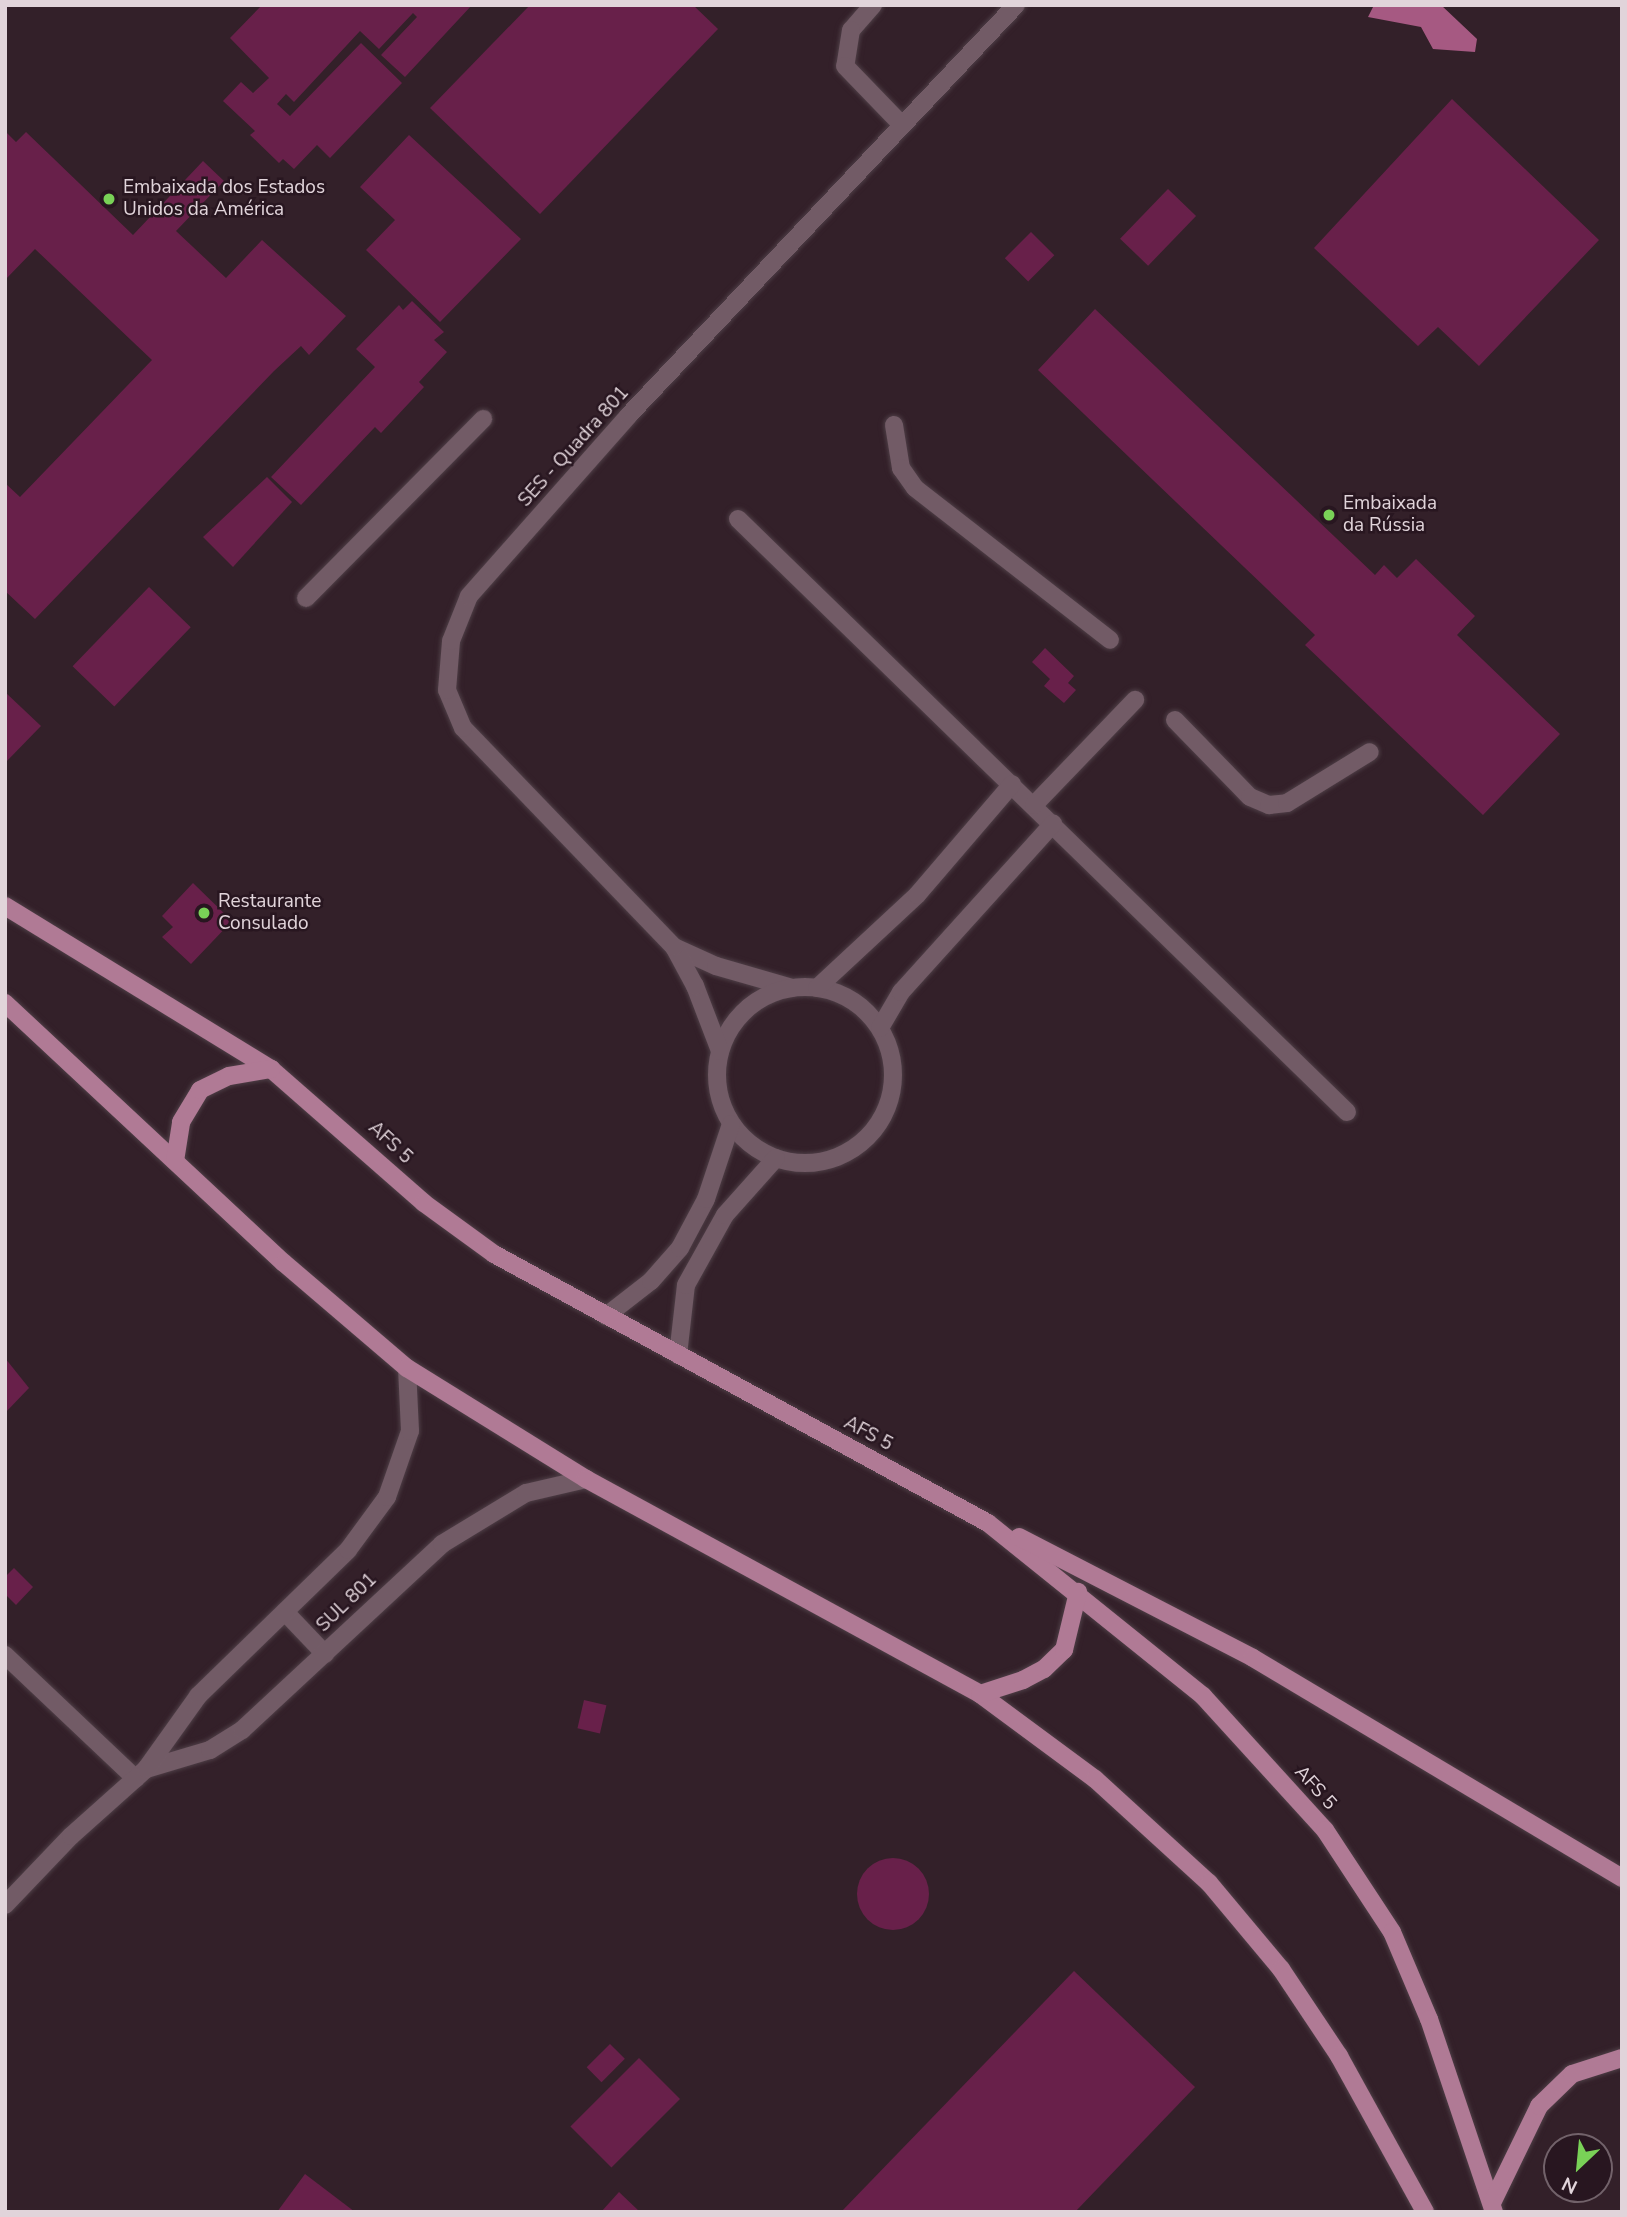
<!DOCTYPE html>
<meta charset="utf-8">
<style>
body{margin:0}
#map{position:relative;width:1627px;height:2217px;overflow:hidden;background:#332029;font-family:"Nunito Sans",sans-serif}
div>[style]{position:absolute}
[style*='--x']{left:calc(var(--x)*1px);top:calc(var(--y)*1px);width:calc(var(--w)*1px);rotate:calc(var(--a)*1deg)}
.water>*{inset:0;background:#a65982}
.building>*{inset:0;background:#68204a;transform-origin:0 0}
.round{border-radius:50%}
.roads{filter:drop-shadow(0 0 2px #4e3e46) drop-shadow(0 0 2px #4e3e46)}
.minor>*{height:18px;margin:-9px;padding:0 9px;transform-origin:9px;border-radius:9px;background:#725b66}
.minor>.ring{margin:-9px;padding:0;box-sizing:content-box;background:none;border:18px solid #725b66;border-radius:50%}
.major>*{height:18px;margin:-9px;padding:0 9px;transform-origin:9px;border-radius:9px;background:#b07a95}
.dots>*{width:19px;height:19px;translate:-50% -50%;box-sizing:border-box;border:4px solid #281620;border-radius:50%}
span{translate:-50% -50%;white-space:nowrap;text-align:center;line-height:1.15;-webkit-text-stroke:5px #281620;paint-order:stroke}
.poi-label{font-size:19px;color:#e1d4da}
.left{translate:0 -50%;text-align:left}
.street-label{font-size:19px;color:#e1d4da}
.frame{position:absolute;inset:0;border:7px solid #e1d4da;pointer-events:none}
.north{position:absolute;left:1543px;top:2133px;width:70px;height:70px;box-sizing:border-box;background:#281620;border:2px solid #72626a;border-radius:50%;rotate:206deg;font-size:19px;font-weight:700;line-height:28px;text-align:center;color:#e1d4da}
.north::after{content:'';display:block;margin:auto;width:24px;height:32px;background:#79d157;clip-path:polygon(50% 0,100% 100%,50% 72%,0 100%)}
</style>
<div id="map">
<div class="water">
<i style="clip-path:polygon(1374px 5px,1441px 5px,1477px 39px,1475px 52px,1433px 49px,1421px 27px,1368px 17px)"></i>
</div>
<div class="building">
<i style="clip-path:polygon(262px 5px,472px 5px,405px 77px,381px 55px,417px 17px,413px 13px,379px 49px,360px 31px,294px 102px,286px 94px,277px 104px,290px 116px,361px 43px,402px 83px,330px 158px,317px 145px,294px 169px,283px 159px,279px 163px,250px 135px,255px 131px,223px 101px,241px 82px,253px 93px,269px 78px,230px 38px)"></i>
<i style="clip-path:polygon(530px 5px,693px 5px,718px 29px,540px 214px,430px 108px)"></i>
<i style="clip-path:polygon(1452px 99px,1599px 240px,1479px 366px,1438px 327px,1418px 346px,1314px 248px)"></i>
<i style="clip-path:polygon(5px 131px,16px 142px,26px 132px,133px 235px,203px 161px,224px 181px,176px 231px,226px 278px,262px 240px,346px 316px,309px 355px,301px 346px,274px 371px,35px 619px,5px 591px,5px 483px,20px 497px,152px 360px,35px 249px,5px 280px)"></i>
<i style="clip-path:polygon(409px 135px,521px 239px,440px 322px,366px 250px,395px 220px,360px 187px)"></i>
<i style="left:1168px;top:189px;width:39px;height:69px;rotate:44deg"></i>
<i style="left:1031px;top:232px;width:33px;height:37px;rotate:45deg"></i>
<i style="clip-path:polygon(412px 301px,444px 332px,434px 340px,447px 352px,419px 382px,424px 387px,381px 433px,375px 427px,301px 505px,271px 477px,375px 367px,356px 349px,399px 305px,403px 310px)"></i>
<i style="clip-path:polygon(1095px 309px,1375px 575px,1384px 565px,1397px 578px,1416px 559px,1475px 616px,1457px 635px,1560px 734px,1483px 815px,1305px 645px,1315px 635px,1038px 370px)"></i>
<i style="clip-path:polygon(267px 477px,292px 502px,233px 567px,203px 537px)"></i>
<i style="left:149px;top:587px;width:58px;height:110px;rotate:44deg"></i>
<i style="clip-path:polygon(1045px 648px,1074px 676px,1068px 683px,1076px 690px,1064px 703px,1044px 686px,1050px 679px,1032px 662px)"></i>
<i style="clip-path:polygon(5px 692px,41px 726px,5px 763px)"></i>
<i style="clip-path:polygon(193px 883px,232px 921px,191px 964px,162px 937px,173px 927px,162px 916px)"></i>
<i style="clip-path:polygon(5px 1358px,29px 1388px,5px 1413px)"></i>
<i style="clip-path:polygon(14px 1568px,33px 1587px,16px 1605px,5px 1594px,5px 1577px)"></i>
<i style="left:584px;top:1700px;width:23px;height:29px;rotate:13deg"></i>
<i class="round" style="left:857px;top:1858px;width:72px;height:72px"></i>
<i style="clip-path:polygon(1074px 1971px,1195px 2087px,1075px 2212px,841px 2212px)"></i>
<i style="left:610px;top:2044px;width:21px;height:33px;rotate:45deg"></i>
<i style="left:639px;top:2058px;width:58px;height:97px;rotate:45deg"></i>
<i style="clip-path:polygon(305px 2174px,355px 2212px,277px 2212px)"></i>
<i style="clip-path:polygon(619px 2192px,640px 2212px,601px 2212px)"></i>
</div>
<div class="roads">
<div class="minor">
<i style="--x:873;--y:5;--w:33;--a:131"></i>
<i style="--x:851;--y:30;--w:36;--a:99"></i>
<i style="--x:845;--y:66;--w:82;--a:46"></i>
<i style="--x:894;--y:425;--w:44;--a:80.8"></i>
<i style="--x:901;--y:468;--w:24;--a:55"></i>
<i style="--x:915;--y:488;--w:247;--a:37.9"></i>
<i style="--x:738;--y:519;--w:850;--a:44.24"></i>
<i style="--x:306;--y:598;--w:252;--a:-45.3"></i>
<i style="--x:1175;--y:720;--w:107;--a:45.8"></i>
<i style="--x:1250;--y:797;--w:21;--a:23"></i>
<i style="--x:1269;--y:805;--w:18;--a:-6"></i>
<i style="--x:1287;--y:803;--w:97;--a:-31.6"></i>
<i style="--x:1034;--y:805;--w:146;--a:-46.1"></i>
<i style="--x:674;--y:947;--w:46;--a:24.3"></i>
<i style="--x:716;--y:966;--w:79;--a:16.1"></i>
<i class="ring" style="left:717px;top:987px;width:158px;height:158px"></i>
<i style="--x:817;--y:988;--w:137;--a:-42.9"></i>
<i style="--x:917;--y:895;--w:146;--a:-49.4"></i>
<i style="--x:880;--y:1028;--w:42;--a:-59.7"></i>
<i style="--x:901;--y:992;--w:227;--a:-47.9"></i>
<i style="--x:720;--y:1051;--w:70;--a:-111"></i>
<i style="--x:695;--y:986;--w:44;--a:-118.3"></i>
<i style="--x:674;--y:947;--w:304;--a:-133.9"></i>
<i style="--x:463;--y:728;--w:41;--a:-112.8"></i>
<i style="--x:447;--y:690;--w:49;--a:-85.3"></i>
<i style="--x:451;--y:641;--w:48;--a:-68.2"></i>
<i style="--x:469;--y:596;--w:240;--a:-48.5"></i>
<i style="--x:628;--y:416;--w:565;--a:-46.65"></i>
<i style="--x:606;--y:1316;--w:57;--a:-37.9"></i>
<i style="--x:651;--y:1281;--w:44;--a:-48.7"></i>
<i style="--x:680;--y:1248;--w:55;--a:-62"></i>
<i style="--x:706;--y:1199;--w:79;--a:-71.6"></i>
<i style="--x:678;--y:1355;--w:70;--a:-83.5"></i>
<i style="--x:686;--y:1285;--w:80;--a:-60.9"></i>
<i style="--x:725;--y:1215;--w:76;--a:-48.2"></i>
<i style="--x:285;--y:1612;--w:58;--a:46.4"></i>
<i style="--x:5;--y:1655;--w:180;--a:43.4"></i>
<i style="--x:146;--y:1769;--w:67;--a:-16.5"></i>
<i style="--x:210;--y:1750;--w:38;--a:-32"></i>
<i style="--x:242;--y:1730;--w:273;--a:-42.9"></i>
<i style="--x:442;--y:1544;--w:98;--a:-31.3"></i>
<i style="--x:526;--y:1493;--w:62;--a:-13.1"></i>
<i style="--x:5;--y:1905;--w:95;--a:-46.3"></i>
<i style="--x:71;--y:1836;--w:101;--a:-41.8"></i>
<i style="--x:146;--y:1769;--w:90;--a:-54.5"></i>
<i style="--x:198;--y:1696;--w:209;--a:-44.2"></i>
<i style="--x:348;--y:1550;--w:66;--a:-53.7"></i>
<i style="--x:387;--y:1497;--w:70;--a:-70.8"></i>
<i style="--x:410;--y:1431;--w:63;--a:-92.7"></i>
</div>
<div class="major">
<i style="--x:5;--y:906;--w:312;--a:31.5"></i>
<i style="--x:271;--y:1069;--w:203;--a:41.2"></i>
<i style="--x:424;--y:1203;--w:87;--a:36.1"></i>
<i style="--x:494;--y:1254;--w:562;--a:28.57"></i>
<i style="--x:988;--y:1523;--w:276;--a:38.8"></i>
<i style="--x:1203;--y:1696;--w:181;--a:47.7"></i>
<i style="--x:1325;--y:1830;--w:122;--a:56.7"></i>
<i style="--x:1392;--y:1932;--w:95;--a:67"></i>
<i style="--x:1429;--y:2019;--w:204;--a:71.4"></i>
<i style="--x:5;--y:1003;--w:381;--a:43"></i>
<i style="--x:284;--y:1263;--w:162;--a:40.5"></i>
<i style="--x:407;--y:1368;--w:211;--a:31.8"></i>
<i style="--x:586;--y:1479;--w:449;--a:28.6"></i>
<i style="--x:980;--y:1694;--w:143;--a:36.5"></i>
<i style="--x:1095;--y:1779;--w:154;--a:42.4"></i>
<i style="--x:1209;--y:1883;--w:112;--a:50.1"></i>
<i style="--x:1281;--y:1969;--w:105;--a:56.3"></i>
<i style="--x:1339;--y:2056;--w:178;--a:61.1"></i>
<i style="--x:175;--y:1161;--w:39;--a:-81"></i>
<i style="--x:181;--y:1122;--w:37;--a:-59"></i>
<i style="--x:200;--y:1090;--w:32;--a:-26"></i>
<i style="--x:229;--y:1076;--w:43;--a:-9.5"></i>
<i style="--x:1019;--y:1537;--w:263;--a:27.3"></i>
<i style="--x:1253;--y:1658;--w:430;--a:30.8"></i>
<i style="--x:980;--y:1694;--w:45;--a:-18"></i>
<i style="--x:1023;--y:1680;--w:24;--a:-28"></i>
<i style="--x:1044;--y:1669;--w:28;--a:-44"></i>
<i style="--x:1064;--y:1650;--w:60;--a:-76.4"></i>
<i style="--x:1492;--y:2203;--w:108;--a:-64.1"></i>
<i style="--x:1539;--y:2106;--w:46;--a:-44.1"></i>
<i style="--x:1572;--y:2074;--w:52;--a:-17.7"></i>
</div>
</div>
<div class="dots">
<i style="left:109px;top:199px;background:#79d157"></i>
<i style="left:1329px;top:515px;background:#79d157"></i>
<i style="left:204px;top:913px;background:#79d157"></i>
</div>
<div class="poi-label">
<span class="left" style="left:123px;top:199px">Embaixada dos Estados<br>Unidos da América</span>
<span class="left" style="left:1343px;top:515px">Embaixada<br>da Rússia</span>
<span class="left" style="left:218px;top:913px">Restaurante<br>Consulado</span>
</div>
<div class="street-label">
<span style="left:574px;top:447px;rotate:-48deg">SES - Quadra 801</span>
<span style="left:390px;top:1143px;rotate:43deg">AFS 5</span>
<span style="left:868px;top:1434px;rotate:28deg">AFS 5</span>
<span style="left:347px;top:1603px;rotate:-44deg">SUL 801</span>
<span style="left:1315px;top:1788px;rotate:48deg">AFS 5</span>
</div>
<div class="frame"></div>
<div class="north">N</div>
</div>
